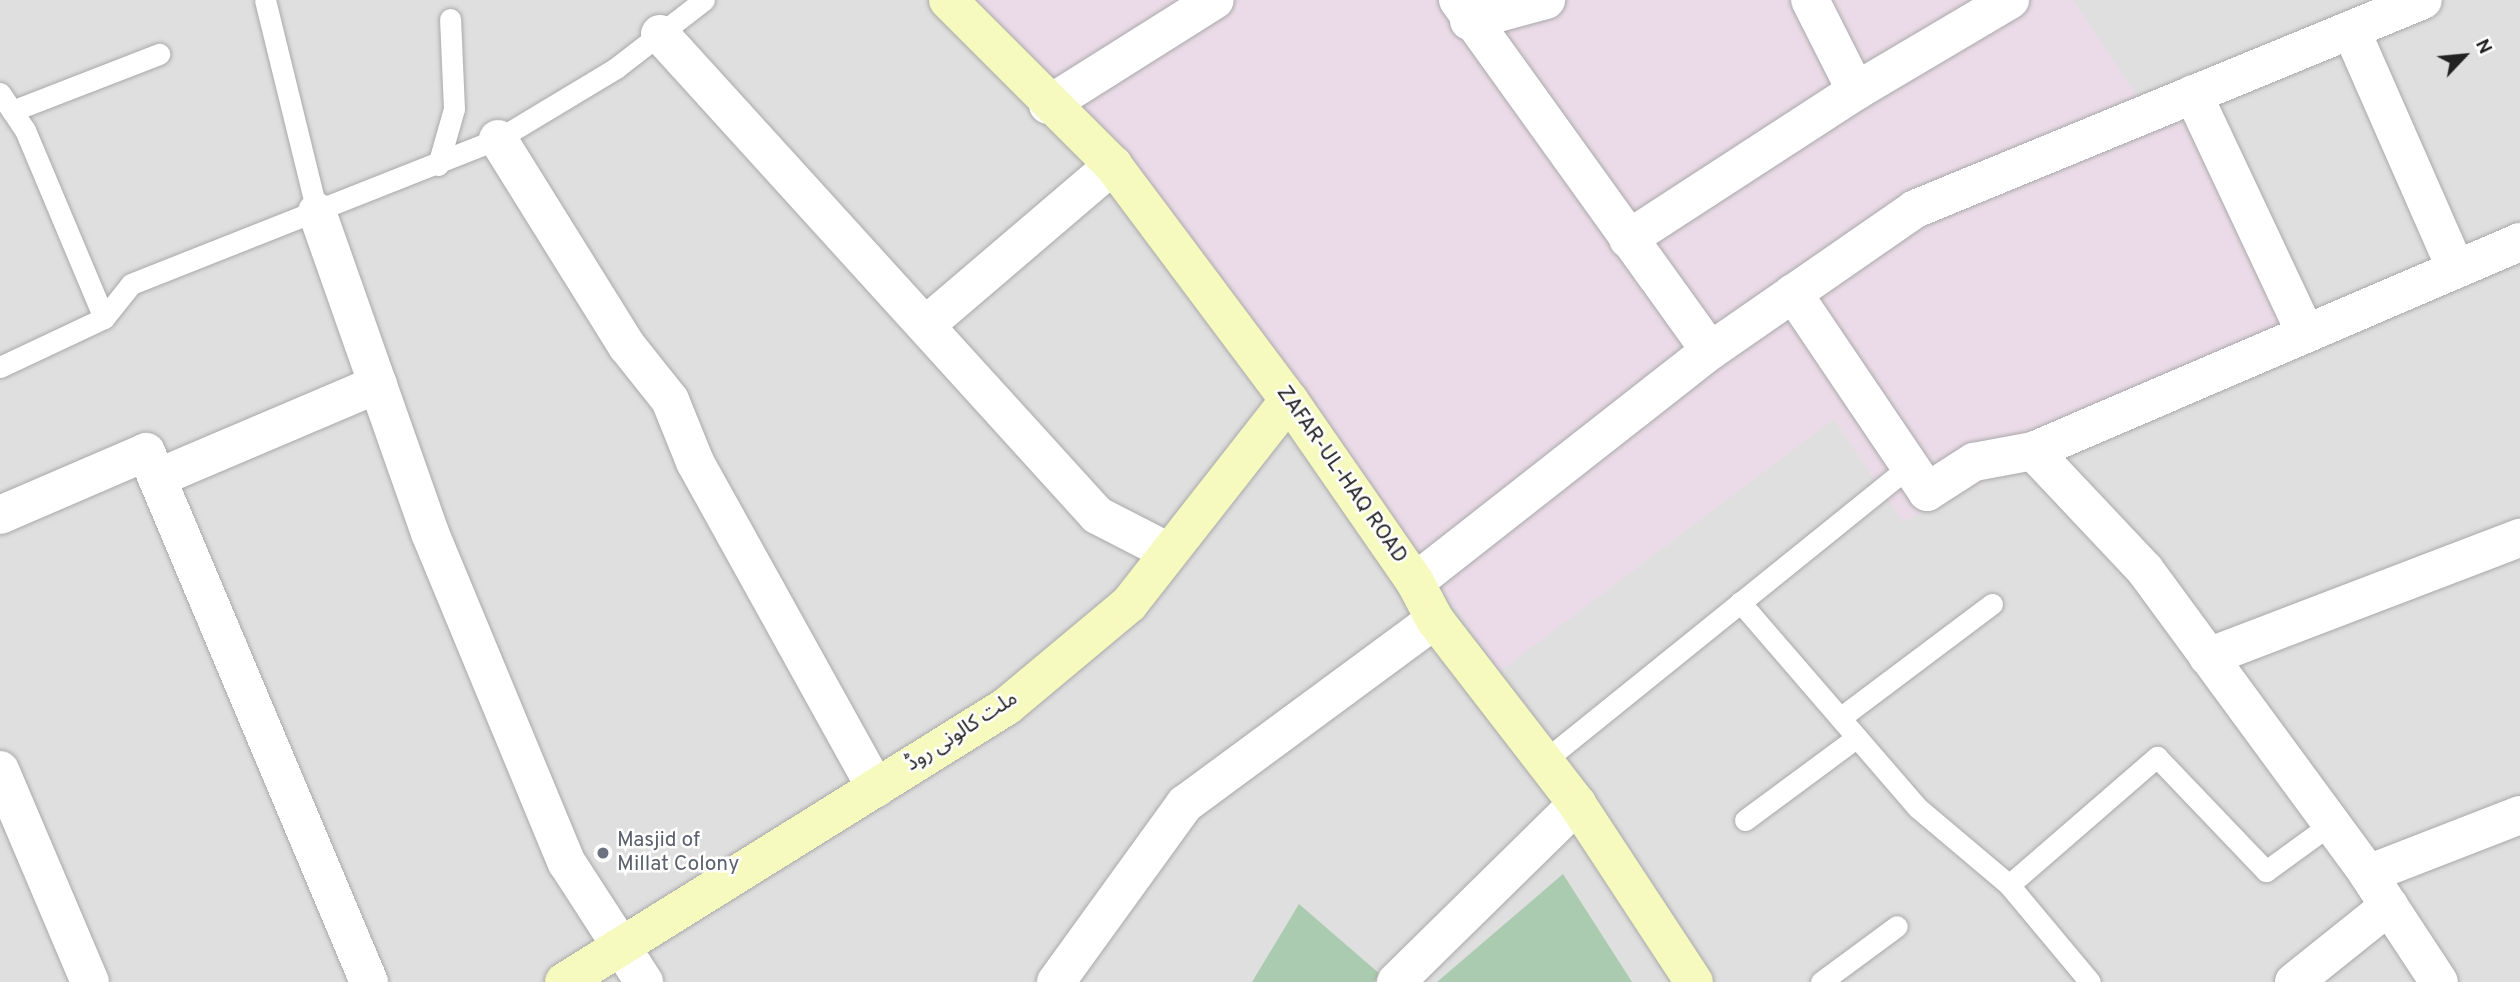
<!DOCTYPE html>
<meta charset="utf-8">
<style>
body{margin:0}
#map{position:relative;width:2520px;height:982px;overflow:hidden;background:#f2efe9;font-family:Overpass,"Noto Sans Arabic",sans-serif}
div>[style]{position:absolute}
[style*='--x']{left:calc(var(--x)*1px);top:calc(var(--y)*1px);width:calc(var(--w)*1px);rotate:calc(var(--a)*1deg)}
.residential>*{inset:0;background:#e0dfdf;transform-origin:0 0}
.industrial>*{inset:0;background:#ebdbe8}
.cemetery>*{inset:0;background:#aacbaf}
.roads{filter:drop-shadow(0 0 2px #a9a9a9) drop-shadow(0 0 2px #a9a9a9)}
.lane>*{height:21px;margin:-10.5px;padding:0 10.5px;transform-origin:10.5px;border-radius:10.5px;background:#fff}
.street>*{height:38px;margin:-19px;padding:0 19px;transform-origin:19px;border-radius:19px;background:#fff}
.secondary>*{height:38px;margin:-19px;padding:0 19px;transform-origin:19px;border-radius:19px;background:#f7fabf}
.dots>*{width:19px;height:19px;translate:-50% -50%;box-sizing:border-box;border:4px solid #fff;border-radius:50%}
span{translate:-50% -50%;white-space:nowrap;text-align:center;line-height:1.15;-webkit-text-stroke:5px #fff;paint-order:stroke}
.street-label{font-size:21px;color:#222}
.worship-label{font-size:21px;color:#5b616d}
.left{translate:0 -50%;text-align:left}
.north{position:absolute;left:2429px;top:21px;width:70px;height:70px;-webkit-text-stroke:5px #fff;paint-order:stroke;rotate:64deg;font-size:19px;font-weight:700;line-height:28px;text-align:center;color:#222}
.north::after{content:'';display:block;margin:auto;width:24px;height:32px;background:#222;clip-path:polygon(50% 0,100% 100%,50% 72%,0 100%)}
</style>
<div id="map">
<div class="residential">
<i style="left:0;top:0;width:2520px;height:982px"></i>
</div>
<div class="industrial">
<i style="clip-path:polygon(955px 0,2073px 0,2136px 95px,2196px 117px,2298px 322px,1903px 522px,1834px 419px,1500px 671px,1271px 351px)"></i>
</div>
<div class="cemetery">
<i style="clip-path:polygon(1563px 874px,1632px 982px,1437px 982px)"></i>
<i style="clip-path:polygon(1299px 904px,1381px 975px,1374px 982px,1252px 982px)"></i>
</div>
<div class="roads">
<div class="lane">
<i style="--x:265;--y:0;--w:218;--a:76.2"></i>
<i style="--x:0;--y:93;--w:45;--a:56"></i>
<i style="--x:25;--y:130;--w:204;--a:67.2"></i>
<i style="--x:12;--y:111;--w:158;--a:-21.2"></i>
<i style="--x:438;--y:165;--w:58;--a:-74.1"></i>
<i style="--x:454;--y:109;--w:90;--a:-92.5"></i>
<i style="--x:0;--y:367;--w:115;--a:-25.2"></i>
<i style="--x:104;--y:318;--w:43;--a:-51.5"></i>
<i style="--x:131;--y:284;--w:395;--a:-21.6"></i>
<i style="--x:498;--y:139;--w:138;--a:-31"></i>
<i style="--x:616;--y:68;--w:111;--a:-37.7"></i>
<i style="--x:1740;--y:602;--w:272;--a:49.2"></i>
<i style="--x:1918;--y:808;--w:119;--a:40.2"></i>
<i style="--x:2009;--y:885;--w:126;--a:50.1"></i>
<i style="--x:1840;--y:718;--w:190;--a:-36.9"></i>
<i style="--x:1544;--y:761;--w:466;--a:-38.9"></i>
<i style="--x:1745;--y:820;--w:139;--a:-36.5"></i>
<i style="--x:2009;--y:885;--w:196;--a:-40.9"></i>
<i style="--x:2157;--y:757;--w:158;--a:46.3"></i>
<i style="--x:2266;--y:871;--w:80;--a:-35.9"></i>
<i style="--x:1821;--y:982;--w:94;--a:-36.4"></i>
</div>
<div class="street">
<i style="--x:1458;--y:0;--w:432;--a:54.3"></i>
<i style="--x:1810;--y:0;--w:102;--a:63.2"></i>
<i style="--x:1469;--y:21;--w:80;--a:-15.3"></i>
<i style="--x:2351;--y:30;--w:261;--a:66.3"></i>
<i style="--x:660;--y:34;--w:650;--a:47.74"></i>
<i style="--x:1097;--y:515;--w:79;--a:27.2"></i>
<i style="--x:2193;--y:94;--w:265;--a:64.8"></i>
<i style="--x:1048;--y:105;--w:197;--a:-32.2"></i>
<i style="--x:498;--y:139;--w:244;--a:58.1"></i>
<i style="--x:627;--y:346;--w:69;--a:51.5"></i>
<i style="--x:670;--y:400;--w:67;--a:68"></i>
<i style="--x:695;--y:462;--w:373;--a:61"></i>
<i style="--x:317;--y:212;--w:340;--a:70.6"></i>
<i style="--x:430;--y:533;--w:357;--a:67.5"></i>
<i style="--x:567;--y:863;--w:142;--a:57.1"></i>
<i style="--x:1628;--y:239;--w:272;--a:-33"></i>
<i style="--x:1856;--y:91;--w:179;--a:-30.6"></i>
<i style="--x:1793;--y:293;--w:240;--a:56"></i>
<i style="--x:1927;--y:492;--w:56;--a:-32.6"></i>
<i style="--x:1974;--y:462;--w:60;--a:-10.6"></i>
<i style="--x:2033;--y:451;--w:530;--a:-23.23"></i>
<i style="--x:927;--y:324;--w:245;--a:-40.5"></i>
<i style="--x:2033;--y:451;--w:163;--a:46.7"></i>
<i style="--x:2145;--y:570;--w:377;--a:53.7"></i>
<i style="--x:2368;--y:874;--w:129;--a:56.7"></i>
<i style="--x:157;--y:478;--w:240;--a:-23"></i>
<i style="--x:0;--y:515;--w:159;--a:-23.3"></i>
<i style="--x:146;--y:452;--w:575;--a:67.18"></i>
<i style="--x:1415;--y:582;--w:375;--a:-38.1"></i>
<i style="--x:1710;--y:351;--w:249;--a:-34.7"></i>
<i style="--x:1915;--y:209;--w:549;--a:-22.36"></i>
<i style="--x:2208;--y:657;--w:334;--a:-20.9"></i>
<i style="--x:0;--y:770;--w:230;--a:67"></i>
<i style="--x:2368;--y:874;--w:163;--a:-21.2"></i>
<i style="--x:1056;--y:982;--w:220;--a:-54.1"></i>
<i style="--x:1185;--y:804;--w:310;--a:-36.4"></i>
<i style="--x:1396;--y:982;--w:254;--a:-44.5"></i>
<i style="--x:2294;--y:982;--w:122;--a:-38.7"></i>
</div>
<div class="secondary">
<i style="--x:948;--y:0;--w:233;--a:45"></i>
<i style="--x:1113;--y:165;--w:294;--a:53.2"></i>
<i style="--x:1289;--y:400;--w:221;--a:55.3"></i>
<i style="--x:1415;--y:582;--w:43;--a:62.2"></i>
<i style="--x:1435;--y:620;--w:232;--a:52.3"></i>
<i style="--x:1577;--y:804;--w:213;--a:56.7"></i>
<i style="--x:564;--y:982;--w:522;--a:-31.92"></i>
<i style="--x:1007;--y:706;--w:159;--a:-39.9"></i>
<i style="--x:1129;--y:604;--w:259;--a:-51.9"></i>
</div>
</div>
<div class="dots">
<i style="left:603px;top:853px;background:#6b7280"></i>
</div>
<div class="street-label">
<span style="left:1341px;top:475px;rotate:55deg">ZAFAR-UL-HAQ ROAD</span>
<span style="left:962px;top:732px;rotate:-33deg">ملت کالونی روڈ</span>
</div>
<div class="worship-label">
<span class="left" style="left:617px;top:853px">Masjid of<br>Millat Colony</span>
</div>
<div class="north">N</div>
</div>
